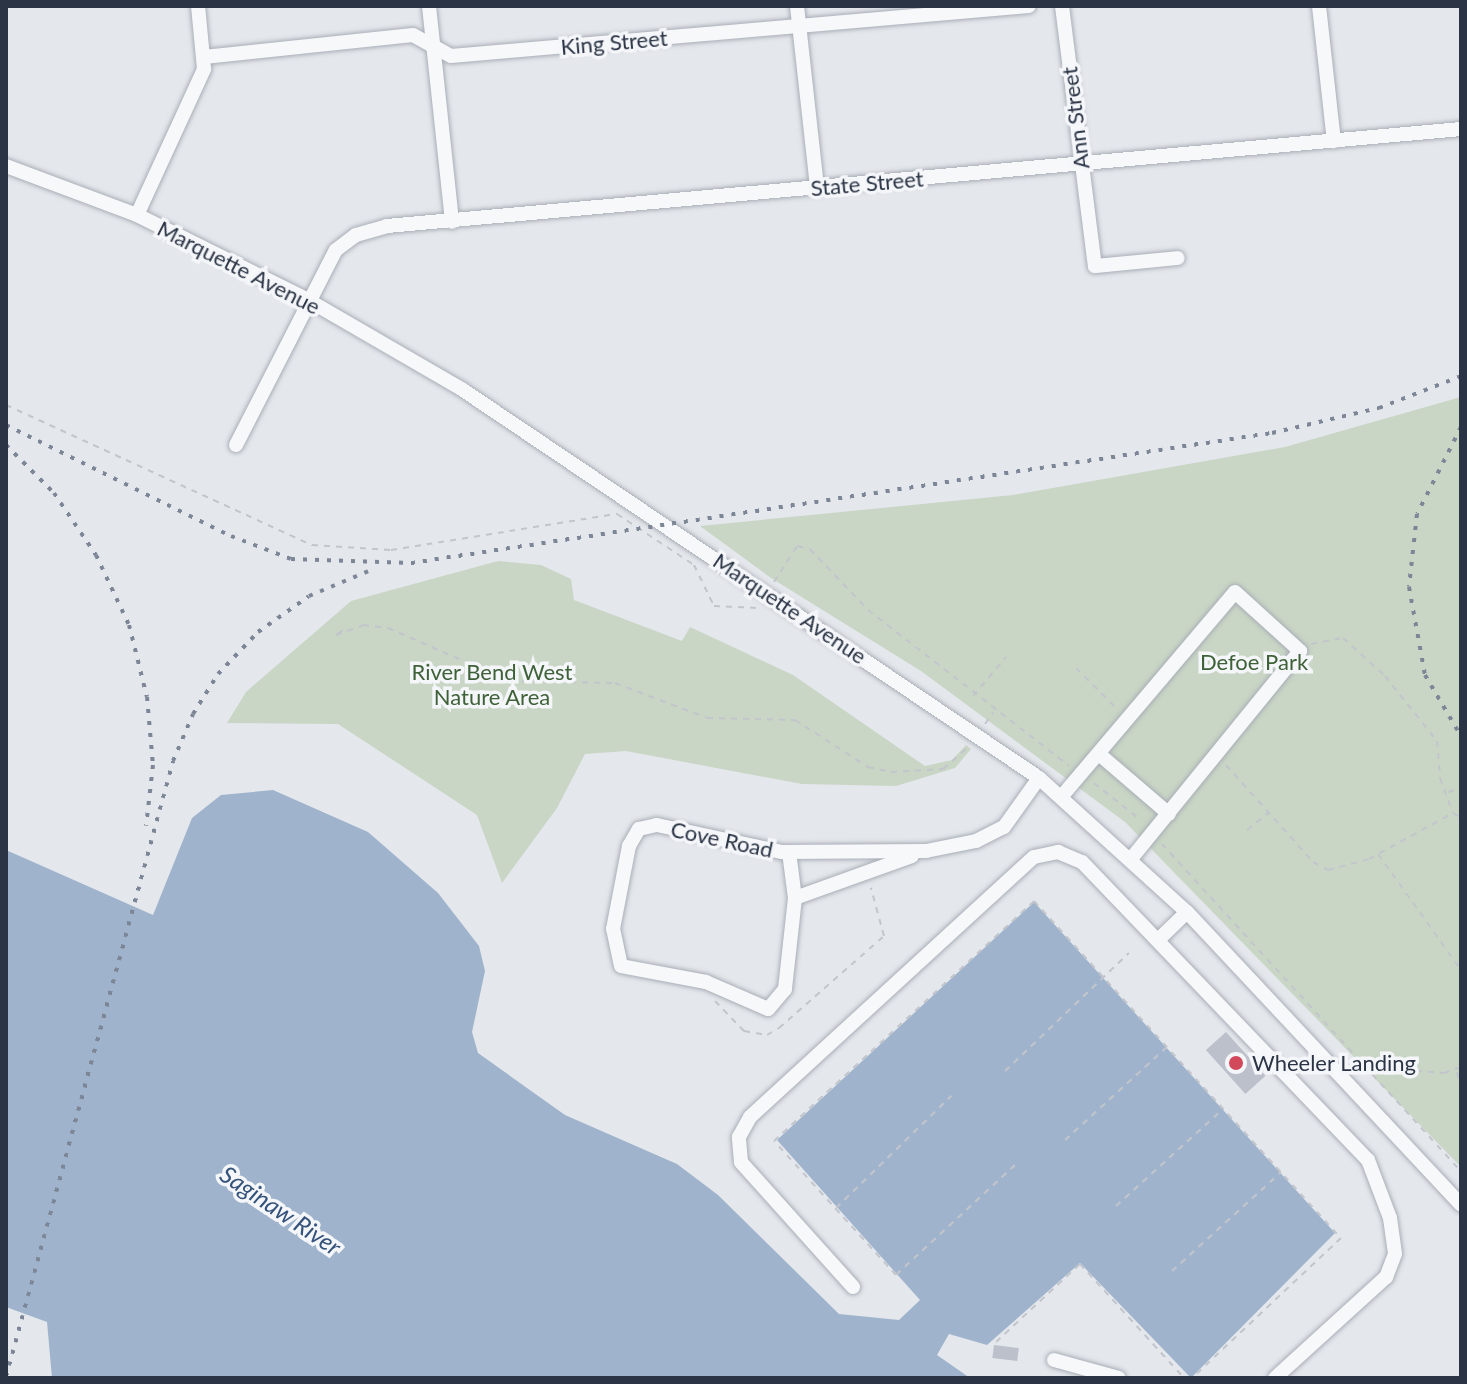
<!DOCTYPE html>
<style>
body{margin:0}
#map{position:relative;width:1467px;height:1384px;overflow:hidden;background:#e4e7ec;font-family:Lato,sans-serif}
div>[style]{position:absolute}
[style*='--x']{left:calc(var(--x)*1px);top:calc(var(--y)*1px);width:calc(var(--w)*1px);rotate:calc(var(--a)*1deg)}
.green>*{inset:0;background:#c9d6c5}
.water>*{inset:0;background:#9fb4cc}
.building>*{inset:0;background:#bbc0ca;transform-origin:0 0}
.path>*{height:2px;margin-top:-1px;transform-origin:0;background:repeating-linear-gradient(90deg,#c2c5cb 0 6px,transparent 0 12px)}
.roads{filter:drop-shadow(0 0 2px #a9aeb7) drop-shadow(0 0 2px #a9aeb7)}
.minor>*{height:14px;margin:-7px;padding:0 7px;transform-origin:7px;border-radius:7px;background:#f7f8fa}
.rail>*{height:4px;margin-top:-2px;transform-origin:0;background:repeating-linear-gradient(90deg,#7d8696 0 4px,transparent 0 12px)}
.dots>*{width:22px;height:22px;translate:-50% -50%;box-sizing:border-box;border:4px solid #f4f6f9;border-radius:50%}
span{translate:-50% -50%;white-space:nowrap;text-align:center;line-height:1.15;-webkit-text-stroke:7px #f4f6f9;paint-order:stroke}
.street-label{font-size:22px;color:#2b3445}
.park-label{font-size:22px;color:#3f6138}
.poi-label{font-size:22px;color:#2b3445}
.left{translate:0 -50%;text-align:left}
.water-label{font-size:24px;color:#34527a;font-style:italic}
.frame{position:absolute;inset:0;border:8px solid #2b3445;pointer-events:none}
</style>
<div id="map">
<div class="green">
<i style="clip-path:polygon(1461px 397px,1461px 1167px,1125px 822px,921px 671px,771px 578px,700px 526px,1013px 495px,1285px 447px)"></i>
<i style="clip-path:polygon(498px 561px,541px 565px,571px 579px,574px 600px,682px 641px,690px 627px,793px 675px,925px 766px,952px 760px,966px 745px,971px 749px,955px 768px,896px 786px,802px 784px,626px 751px,585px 754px,557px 808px,502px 883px,477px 815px,338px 724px,227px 723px,246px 692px,351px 601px)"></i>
</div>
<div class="water">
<i style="clip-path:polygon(273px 790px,368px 832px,438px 893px,479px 946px,485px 971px,472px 1032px,478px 1053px,565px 1115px,677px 1164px,718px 1195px,839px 1314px,899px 1320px,920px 1300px,777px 1140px,1034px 902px,1335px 1233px,1191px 1378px,1080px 1263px,987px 1345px,949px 1334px,937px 1355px,970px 1378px,52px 1378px,47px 1322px,6px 1307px,6px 850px,153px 915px,192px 818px,221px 795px)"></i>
</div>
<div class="building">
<i style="left:1226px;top:1032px;width:59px;height:27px;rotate:48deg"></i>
<i style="left:994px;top:1345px;width:25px;height:13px;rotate:7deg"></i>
</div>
<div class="path">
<i style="--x:6;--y:405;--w:337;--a:24.6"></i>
<i style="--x:312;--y:545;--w:79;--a:3.6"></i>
<i style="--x:391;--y:550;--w:229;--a:-9.1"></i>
<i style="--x:617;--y:514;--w:92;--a:33.5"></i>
<i style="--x:694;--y:565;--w:46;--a:64"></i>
<i style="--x:714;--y:606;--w:45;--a:2.5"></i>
<i style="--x:774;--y:582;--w:43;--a:-57.4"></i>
<i style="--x:797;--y:546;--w:13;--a:13"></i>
<i style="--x:810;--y:549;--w:84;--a:46.4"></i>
<i style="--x:868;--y:610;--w:254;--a:37.8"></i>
<i style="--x:343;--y:630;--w:9;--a:144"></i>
<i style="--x:336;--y:635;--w:29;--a:-20"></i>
<i style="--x:363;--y:625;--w:25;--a:7"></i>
<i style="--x:388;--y:628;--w:133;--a:23.5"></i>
<i style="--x:510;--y:681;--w:105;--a:1.1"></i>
<i style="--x:615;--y:683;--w:98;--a:20.8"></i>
<i style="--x:707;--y:718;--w:88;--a:1.3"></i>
<i style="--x:795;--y:720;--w:87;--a:32.8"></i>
<i style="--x:868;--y:767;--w:24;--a:12"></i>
<i style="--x:891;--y:772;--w:52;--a:-3.3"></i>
<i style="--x:943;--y:769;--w:32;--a:-41"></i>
<i style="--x:1311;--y:644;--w:33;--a:-11"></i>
<i style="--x:1343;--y:638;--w:57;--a:42.1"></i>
<i style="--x:1385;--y:676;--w:83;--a:51.3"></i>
<i style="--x:1437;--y:741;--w:37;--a:85"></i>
<i style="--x:1440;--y:778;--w:37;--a:70"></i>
<i style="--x:1453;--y:813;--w:9;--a:32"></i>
<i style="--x:1076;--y:668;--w:57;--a:45"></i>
<i style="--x:973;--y:696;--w:51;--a:-49.8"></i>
<i style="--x:985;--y:724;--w:14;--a:-54"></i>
<i style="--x:1226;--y:765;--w:130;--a:48.1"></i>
<i style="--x:1313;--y:862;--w:17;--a:28"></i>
<i style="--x:1328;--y:870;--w:42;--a:-15"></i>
<i style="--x:1369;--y:859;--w:96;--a:-28.7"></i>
<i style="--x:1094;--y:783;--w:61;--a:38.4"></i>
<i style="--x:1448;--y:792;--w:14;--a:-17"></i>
<i style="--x:1247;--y:830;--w:28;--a:-39"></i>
<i style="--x:1162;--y:844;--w:443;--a:47.6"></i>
<i style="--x:1378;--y:854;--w:143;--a:54.4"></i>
<i style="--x:715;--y:1001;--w:42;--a:46"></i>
<i style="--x:744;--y:1031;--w:23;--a:10"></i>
<i style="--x:767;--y:1035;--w:14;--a:-30"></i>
<i style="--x:779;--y:1028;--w:140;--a:-41.2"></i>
<i style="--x:884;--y:936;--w:50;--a:-105.2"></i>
<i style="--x:1368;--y:1067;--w:76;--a:4.5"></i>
<i style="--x:1444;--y:1073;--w:18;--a:-19"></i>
<i style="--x:1005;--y:1071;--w:171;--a:-43.6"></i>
<i style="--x:1457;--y:1072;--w:19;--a:78"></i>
<i style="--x:1065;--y:1140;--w:138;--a:-42.4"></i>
<i style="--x:1015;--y:1165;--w:162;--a:137.3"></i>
<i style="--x:896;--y:1275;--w:181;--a:-132.3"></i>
<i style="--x:774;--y:1141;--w:354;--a:-42.7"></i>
<i style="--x:1034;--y:901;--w:456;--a:47.7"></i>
<i style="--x:1341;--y:1238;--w:204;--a:136.8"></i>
<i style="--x:1116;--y:1206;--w:143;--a:-42.2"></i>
<i style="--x:836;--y:1208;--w:161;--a:-44.2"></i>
<i style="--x:1172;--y:1271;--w:147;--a:-42.2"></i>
<i style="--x:996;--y:1342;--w:115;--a:-42.9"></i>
<i style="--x:1080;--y:1264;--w:154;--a:47.6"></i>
</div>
<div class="roads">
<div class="minor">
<i style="--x:429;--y:6;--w:217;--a:83.9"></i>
<i style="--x:797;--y:6;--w:183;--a:83.7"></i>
<i style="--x:1062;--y:6;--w:262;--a:82.8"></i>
<i style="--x:1095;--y:266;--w:83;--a:-5.5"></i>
<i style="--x:1319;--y:6;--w:136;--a:83.7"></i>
<i style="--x:204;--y:57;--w:210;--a:-6"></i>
<i style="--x:413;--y:35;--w:43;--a:28.9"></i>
<i style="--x:451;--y:56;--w:580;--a:-4.94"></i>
<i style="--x:6;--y:166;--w:140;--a:20.5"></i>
<i style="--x:137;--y:215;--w:191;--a:26.4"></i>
<i style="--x:308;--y:300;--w:179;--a:30.1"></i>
<i style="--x:463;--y:390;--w:694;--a:33.96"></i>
<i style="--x:1039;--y:778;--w:200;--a:42.2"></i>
<i style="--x:1187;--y:912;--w:401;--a:46.9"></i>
<i style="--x:137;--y:215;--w:161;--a:-65.3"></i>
<i style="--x:204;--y:69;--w:63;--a:-95.4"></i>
<i style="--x:236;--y:445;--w:219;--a:-62.9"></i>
<i style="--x:336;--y:250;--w:25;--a:-37"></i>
<i style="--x:356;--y:235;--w:32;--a:-16"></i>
<i style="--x:387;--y:226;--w:1078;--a:-5.16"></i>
<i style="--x:1099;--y:754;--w:92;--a:40.6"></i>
<i style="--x:1062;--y:796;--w:267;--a:-49.7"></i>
<i style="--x:1235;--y:592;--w:88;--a:42.2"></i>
<i style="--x:1300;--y:651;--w:267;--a:129.1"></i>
<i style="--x:789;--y:852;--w:46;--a:82.6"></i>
<i style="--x:795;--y:898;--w:92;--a:96.3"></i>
<i style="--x:785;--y:989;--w:26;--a:130"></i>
<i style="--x:768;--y:1009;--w:68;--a:-156.5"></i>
<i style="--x:706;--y:982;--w:86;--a:-169.3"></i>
<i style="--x:621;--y:966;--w:38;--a:-102"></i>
<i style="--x:613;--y:929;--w:85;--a:-79.1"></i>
<i style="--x:629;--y:846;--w:20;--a:-60"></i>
<i style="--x:639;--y:829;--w:18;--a:-13"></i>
<i style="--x:657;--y:825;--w:128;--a:12.2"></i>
<i style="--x:782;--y:852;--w:144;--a:-0.4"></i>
<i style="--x:926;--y:851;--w:51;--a:-11.3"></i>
<i style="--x:976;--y:841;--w:31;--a:-27"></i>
<i style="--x:1004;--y:827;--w:60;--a:-54.5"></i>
<i style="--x:795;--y:898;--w:124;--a:-19.7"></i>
<i style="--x:1158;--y:940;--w:40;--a:-44"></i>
<i style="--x:853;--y:1287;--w:168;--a:-131.9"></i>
<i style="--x:741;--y:1162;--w:25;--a:-95"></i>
<i style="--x:739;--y:1137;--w:23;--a:-61"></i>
<i style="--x:750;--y:1117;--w:385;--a:-42.5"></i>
<i style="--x:1034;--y:857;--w:25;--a:-12"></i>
<i style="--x:1058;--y:852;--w:26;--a:23"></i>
<i style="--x:1082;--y:862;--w:413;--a:46.2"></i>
<i style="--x:1368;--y:1160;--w:62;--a:69.2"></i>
<i style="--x:1390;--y:1218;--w:36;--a:82"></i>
<i style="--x:1395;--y:1254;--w:25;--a:111"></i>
<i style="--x:1386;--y:1277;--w:150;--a:137.7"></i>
<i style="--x:1054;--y:1360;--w:67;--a:15.5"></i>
</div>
</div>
<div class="rail">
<i style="--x:6;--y:425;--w:251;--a:26.3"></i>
<i style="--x:231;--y:536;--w:64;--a:21"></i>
<i style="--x:291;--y:559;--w:120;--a:1.9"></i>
<i style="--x:411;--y:563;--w:871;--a:-8.59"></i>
<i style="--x:1272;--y:433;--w:110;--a:-13.2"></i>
<i style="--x:1379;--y:408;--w:88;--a:-21.3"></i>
<i style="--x:1461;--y:427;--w:97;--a:116.8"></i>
<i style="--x:1417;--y:514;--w:73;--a:96.3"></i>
<i style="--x:1409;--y:587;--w:89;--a:79.7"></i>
<i style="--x:1425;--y:675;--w:71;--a:59.5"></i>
<i style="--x:6;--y:445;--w:68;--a:45"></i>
<i style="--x:54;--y:493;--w:75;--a:55.9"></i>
<i style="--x:96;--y:555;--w:77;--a:64.8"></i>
<i style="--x:129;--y:625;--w:74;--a:76"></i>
<i style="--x:147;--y:697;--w:68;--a:85"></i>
<i style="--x:153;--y:765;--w:61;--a:96.5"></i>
<i style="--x:6;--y:1377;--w:638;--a:-74.83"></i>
<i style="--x:173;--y:761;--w:51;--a:-66.9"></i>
<i style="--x:193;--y:714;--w:47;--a:-58"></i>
<i style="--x:218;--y:674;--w:58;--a:-46.4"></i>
<i style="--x:258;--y:632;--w:62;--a:-35.2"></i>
<i style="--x:309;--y:596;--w:67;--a:-22.8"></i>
</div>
<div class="dots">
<i style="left:1236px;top:1063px;background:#d1495b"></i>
</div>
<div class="street-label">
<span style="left:614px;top:42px;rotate:-5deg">King Street</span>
<span style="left:1075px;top:118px;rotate:-97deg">Ann Street</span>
<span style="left:867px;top:183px;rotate:-5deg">State Street</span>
<span style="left:239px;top:267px;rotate:27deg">Marquette Avenue</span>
<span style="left:790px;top:608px;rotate:34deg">Marquette Avenue</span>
<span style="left:722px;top:839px;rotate:12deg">Cove Road</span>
</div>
<div class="park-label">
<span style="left:1254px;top:662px">Defoe Park</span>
<span style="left:492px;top:684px">River Bend West<br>Nature Area</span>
</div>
<div class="poi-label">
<span class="left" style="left:1252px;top:1063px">Wheeler Landing</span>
</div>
<div class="water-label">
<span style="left:281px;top:1210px;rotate:34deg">Saginaw River</span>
</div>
<div class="frame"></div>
</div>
